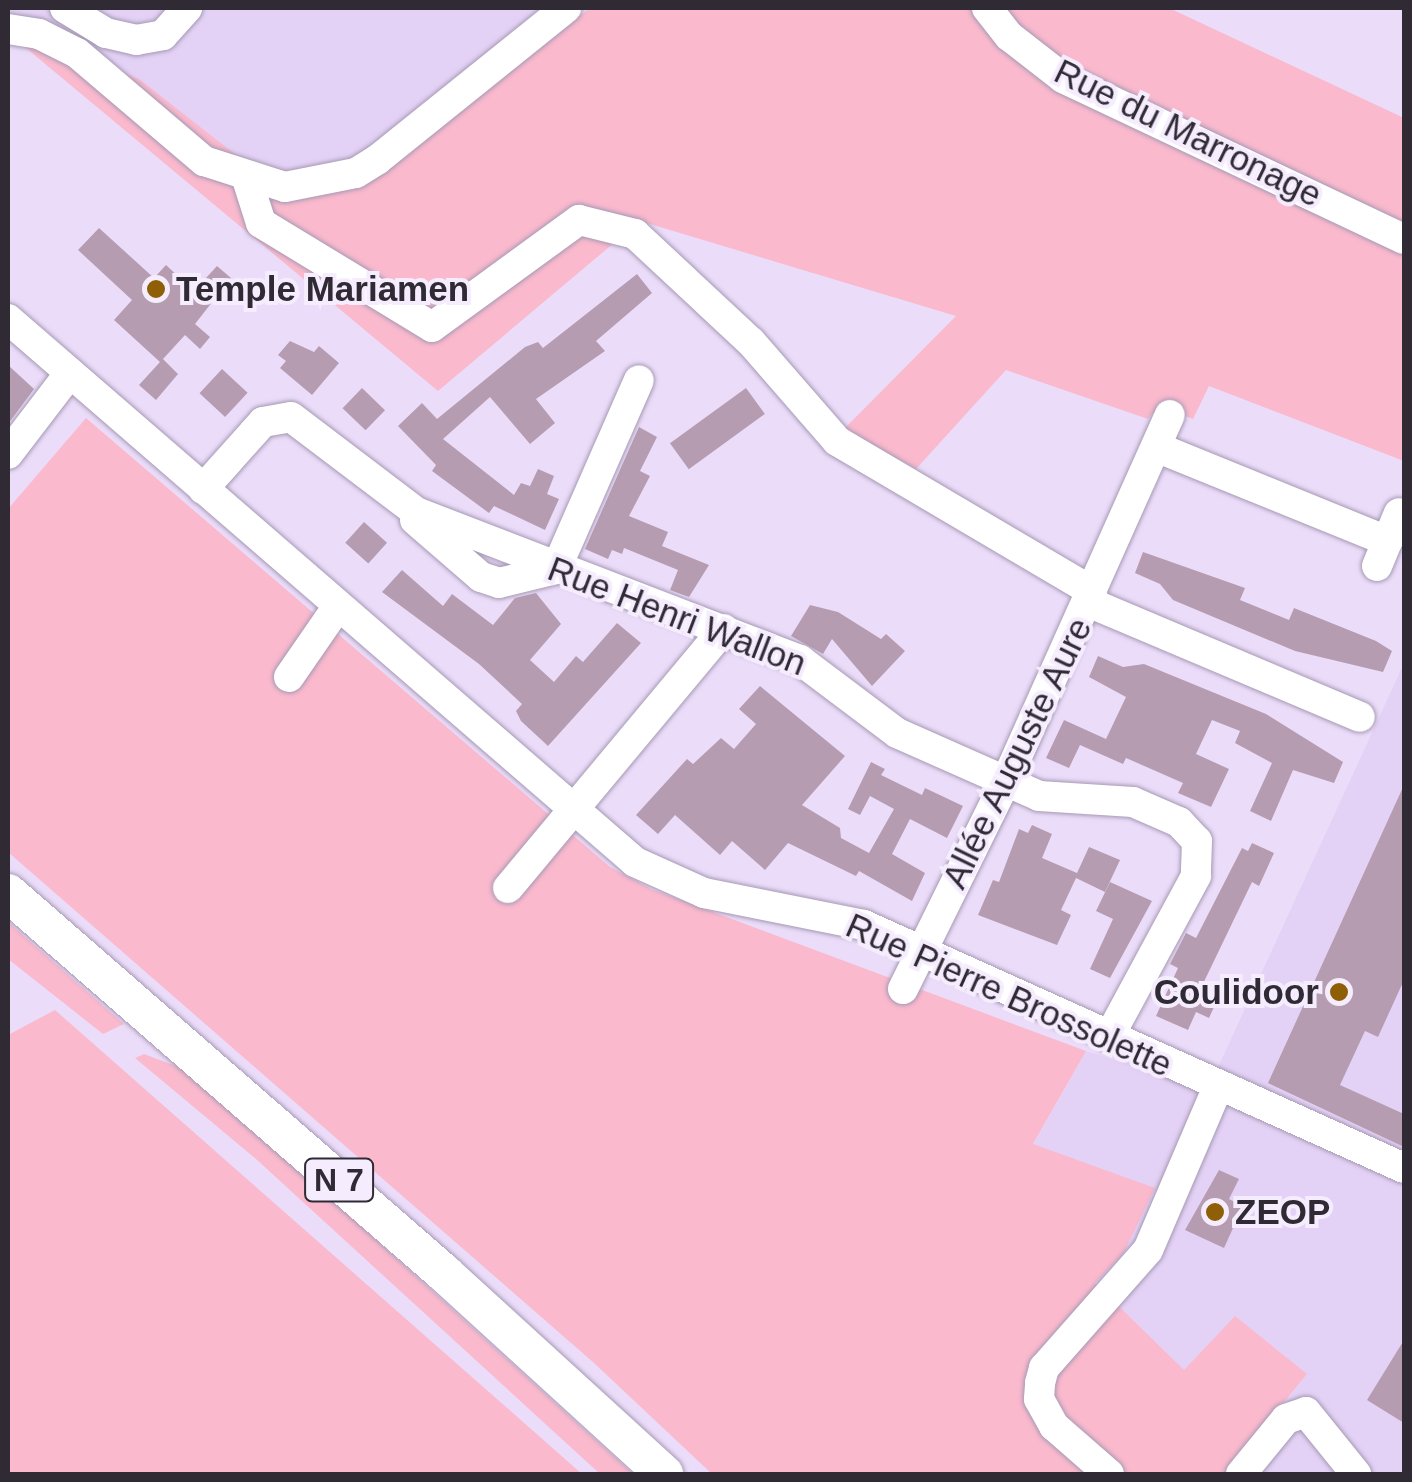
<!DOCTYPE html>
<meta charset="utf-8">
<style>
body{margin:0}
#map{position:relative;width:1412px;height:1482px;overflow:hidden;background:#ebddfa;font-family:Arial,sans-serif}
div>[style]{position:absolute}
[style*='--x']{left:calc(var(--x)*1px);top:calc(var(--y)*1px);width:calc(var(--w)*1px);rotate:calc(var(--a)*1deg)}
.built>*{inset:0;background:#e4d2f6}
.green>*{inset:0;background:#fab9cd}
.building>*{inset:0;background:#b69cb1;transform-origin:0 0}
.roads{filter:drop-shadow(0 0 2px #a699b4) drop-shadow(0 0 2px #a699b4)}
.minor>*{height:30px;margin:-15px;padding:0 15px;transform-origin:15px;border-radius:15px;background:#fff}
.major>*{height:38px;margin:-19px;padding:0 19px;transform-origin:19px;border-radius:19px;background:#fff}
.dots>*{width:28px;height:28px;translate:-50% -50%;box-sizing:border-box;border:5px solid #f5edfe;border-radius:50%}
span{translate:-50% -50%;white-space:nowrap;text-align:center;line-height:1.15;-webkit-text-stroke:8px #f5edfe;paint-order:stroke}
.shield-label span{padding:2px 8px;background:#f5edfe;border:2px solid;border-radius:8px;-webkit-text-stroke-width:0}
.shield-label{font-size:32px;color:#2f2a34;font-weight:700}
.street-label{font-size:35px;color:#2f2a34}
.poi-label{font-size:35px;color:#2f2a34;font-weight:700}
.left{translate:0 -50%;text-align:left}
.right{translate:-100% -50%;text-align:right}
.frame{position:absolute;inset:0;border:10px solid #2f2a34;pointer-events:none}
</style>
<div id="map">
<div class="built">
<i style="clip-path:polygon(8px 8px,583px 8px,341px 185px,237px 186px,86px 70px,8px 38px)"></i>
<i style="clip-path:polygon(1404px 663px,1404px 1474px,1225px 1474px,1307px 1374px,1184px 1371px,1095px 1283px,1123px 1253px,1033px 1145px,1086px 1051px,1208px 1089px)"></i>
</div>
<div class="green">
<i style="clip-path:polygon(590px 8px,1169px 8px,1404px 118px,1404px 461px,1209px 386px,1193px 419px,1159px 406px,1148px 419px,1006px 370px,916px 469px,844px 429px,956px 316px,640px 221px,438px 391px,8px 33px,8px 27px,139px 79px,245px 162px,344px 191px)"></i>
<i style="clip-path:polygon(86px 418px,610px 867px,651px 889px,1086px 1051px,1033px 1144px,1155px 1188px,1123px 1254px,1095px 1283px,1184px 1370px,1235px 1316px,1307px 1374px,1225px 1474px,712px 1474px,594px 1363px,8px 852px,8px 509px)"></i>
<i style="clip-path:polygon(8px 922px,124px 1024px,103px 1034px,8px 959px)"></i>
<i style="clip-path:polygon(55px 1010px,582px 1474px,8px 1474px,8px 1035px)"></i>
<i style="clip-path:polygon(144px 1054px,181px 1068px,272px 1145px,633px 1474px,600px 1474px,256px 1159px,135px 1058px)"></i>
</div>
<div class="building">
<i style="clip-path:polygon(99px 228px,154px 278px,166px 265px,194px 291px,217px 266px,231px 278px,195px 324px,210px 337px,200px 349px,185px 335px,163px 359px,178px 374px,156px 400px,139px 385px,160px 362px,114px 320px,132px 300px,78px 250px)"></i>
<i style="clip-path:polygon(637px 274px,652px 293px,596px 341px,605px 351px,536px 399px,555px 423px,530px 444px,490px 397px,443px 439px,514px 495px,521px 483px,530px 486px,538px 469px,554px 476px,547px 494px,559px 499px,545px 530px,494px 506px,489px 513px,432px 471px,436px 465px,398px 426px,422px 403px,437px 419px,525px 347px,538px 342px,543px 348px)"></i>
<i style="clip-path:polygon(290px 341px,314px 352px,319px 346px,339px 363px,312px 395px,280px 368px,286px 361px,278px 355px)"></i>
<i style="clip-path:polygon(8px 365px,34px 389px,8px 424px)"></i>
<i style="left:222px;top:369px;width:35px;height:33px;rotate:43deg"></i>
<i style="left:362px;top:388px;width:32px;height:28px;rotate:44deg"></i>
<i style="left:746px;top:388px;width:32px;height:94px;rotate:54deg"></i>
<i style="clip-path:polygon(639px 427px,657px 437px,640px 471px,650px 476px,629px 516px,668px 532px,662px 546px,709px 565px,689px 597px,670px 590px,678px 570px,624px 548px,622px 554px,612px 550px,608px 559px,585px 549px)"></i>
<i style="left:364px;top:522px;width:31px;height:28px;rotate:42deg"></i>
<i style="clip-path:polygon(1143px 552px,1245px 588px,1240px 600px,1289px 620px,1294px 608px,1376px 641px,1392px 651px,1383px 672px,1295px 651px,1173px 600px,1160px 584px,1135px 573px)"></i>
<i style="clip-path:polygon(402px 570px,443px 606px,452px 594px,493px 625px,515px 598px,536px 593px,561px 624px,530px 660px,554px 682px,576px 656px,583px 662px,617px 623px,641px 643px,548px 746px,521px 721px,516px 711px,522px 704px,479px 664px,382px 592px)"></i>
<i style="clip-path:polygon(810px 605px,838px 612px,881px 639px,886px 634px,905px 651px,872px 686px,832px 639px,823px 654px,791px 636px)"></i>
<i style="clip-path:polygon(1098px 656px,1123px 667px,1144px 664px,1266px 714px,1343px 762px,1334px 783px,1293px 770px,1271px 821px,1250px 811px,1272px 763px,1235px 743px,1240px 731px,1212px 720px,1196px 754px,1229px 769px,1211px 807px,1178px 793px,1183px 783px,1126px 758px,1123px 764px,1080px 745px,1069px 768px,1046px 758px,1064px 720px,1106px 739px,1126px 697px,1089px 677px)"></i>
<i style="clip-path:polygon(760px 686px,845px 756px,802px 805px,840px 828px,841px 838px,869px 853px,894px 809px,870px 796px,860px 815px,848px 809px,871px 762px,885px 769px,881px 775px,922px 795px,925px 788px,963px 806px,947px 838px,910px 819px,892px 854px,925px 873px,912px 901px,859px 871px,856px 876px,788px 843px,765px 870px,732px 841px,720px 855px,675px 815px,658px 834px,636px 815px,687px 759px,693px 764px,721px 738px,734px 749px,756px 724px,739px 709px)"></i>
<i style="clip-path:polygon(1404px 785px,1404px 980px,1378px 1037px,1365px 1031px,1340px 1085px,1404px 1114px,1402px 1146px,1268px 1083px)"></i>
<i style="clip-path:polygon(1032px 825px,1052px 834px,1042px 858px,1077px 873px,1089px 847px,1120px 860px,1105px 892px,1076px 878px,1061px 910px,1071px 915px,1057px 945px,978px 915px,993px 880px,999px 882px,1019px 829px,1028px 833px)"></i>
<i style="clip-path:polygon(1252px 843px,1274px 853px,1259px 886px,1252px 882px,1200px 990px,1218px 998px,1209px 1018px,1196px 1012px,1188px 1030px,1156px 1016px,1178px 968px,1170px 964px,1186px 933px,1196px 938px,1242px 848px,1248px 851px)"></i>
<i style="clip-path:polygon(1110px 882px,1152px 901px,1110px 978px,1090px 969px,1113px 919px,1096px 911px)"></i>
<i style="clip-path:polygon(1219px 1170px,1239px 1179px,1229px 1199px,1243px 1206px,1224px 1248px,1185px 1230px)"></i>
<i style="clip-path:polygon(1404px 1340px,1404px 1423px,1367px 1400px)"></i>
</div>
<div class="roads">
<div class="minor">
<i style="--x:65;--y:8;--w:48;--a:31.4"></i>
<i style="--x:106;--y:33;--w:31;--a:13"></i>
<i style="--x:136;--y:40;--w:27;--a:-10"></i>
<i style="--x:163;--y:35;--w:36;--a:-48"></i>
<i style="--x:987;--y:8;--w:36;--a:52"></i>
<i style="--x:1009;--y:36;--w:68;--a:37.9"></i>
<i style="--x:1063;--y:78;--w:377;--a:25.3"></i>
<i style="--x:8;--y:29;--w:31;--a:9"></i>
<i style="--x:39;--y:34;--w:42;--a:26.6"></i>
<i style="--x:77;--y:53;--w:167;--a:40.4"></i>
<i style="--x:204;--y:161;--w:85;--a:17.8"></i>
<i style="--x:285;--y:187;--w:72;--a:-11.2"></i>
<i style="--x:356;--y:173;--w:25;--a:-32"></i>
<i style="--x:377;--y:160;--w:243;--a:-38.8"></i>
<i style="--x:247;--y:179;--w:46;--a:72.3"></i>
<i style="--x:261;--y:223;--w:200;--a:31.3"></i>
<i style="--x:432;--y:327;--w:182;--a:-36.1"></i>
<i style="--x:579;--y:220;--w:58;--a:14"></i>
<i style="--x:635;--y:234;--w:158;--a:43"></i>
<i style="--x:751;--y:342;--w:131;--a:49"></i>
<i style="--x:837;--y:441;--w:296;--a:30.5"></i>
<i style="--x:8;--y:319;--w:829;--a:40.89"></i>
<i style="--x:635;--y:862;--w:76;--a:24.2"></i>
<i style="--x:704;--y:893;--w:163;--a:11.3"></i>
<i style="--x:864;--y:925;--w:592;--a:24.23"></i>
<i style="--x:1156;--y:447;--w:250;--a:22.1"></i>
<i style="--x:8;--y:454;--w:102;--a:-52.6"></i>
<i style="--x:203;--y:489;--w:90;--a:-48.2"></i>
<i style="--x:263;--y:422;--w:28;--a:-10"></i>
<i style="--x:291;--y:417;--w:157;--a:37.2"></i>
<i style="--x:416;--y:512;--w:412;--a:21.1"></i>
<i style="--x:800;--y:660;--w:121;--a:37"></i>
<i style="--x:897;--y:733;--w:155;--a:23.9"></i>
<i style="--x:1039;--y:796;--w:94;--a:3.7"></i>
<i style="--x:1133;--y:802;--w:50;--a:23.5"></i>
<i style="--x:1179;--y:822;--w:26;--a:47"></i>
<i style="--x:1197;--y:841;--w:35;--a:92"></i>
<i style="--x:1196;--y:876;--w:183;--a:118.4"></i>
<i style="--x:415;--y:520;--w:87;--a:40.8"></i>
<i style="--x:481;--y:577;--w:19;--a:18"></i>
<i style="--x:499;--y:583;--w:59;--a:-13.8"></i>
<i style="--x:556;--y:569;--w:206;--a:-66.3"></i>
<i style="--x:1377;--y:566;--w:57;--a:-67.5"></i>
<i style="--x:1088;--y:602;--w:295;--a:22.9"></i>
<i style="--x:289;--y:677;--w:86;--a:-55.4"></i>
<i style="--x:508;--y:888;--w:337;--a:-50.2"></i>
<i style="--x:903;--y:989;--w:232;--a:-63.7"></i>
<i style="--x:1006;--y:781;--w:401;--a:-65.9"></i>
<i style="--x:1109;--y:1474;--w:73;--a:-138.9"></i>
<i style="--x:1054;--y:1426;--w:31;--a:-119"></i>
<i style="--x:1039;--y:1399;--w:16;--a:-86"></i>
<i style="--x:1040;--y:1383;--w:16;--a:-75"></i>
<i style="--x:1044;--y:1368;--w:157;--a:-48.6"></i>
<i style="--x:1148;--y:1250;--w:177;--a:-66.8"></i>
<i style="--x:1241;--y:1474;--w:71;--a:-50.7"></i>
<i style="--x:1286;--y:1419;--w:21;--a:-19"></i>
<i style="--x:1306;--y:1412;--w:80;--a:51.1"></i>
</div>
<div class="major">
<i style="--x:8;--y:893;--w:580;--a:41.08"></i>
<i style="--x:445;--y:1274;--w:297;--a:42.4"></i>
</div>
</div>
<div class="dots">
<i style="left:156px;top:289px;background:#8e5f07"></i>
<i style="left:1339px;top:992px;background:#8e5f07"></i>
<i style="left:1215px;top:1212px;background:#8e5f07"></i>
</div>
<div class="shield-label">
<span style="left:339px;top:1180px">N 7</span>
</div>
<div class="street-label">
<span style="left:1188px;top:133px;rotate:26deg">Rue du Marronage</span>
<span style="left:677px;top:616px;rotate:21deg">Rue Henri Wallon</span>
<span style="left:1017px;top:753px;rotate:-64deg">Allée Auguste Aure</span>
<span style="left:1009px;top:995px;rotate:24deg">Rue Pierre Brossolette</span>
</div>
<div class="poi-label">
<span class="left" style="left:176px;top:289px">Temple Mariamen</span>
<span class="right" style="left:1319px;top:992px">Coulidoor</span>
<span class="left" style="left:1235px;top:1212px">ZEOP</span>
</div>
<div class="frame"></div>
</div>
